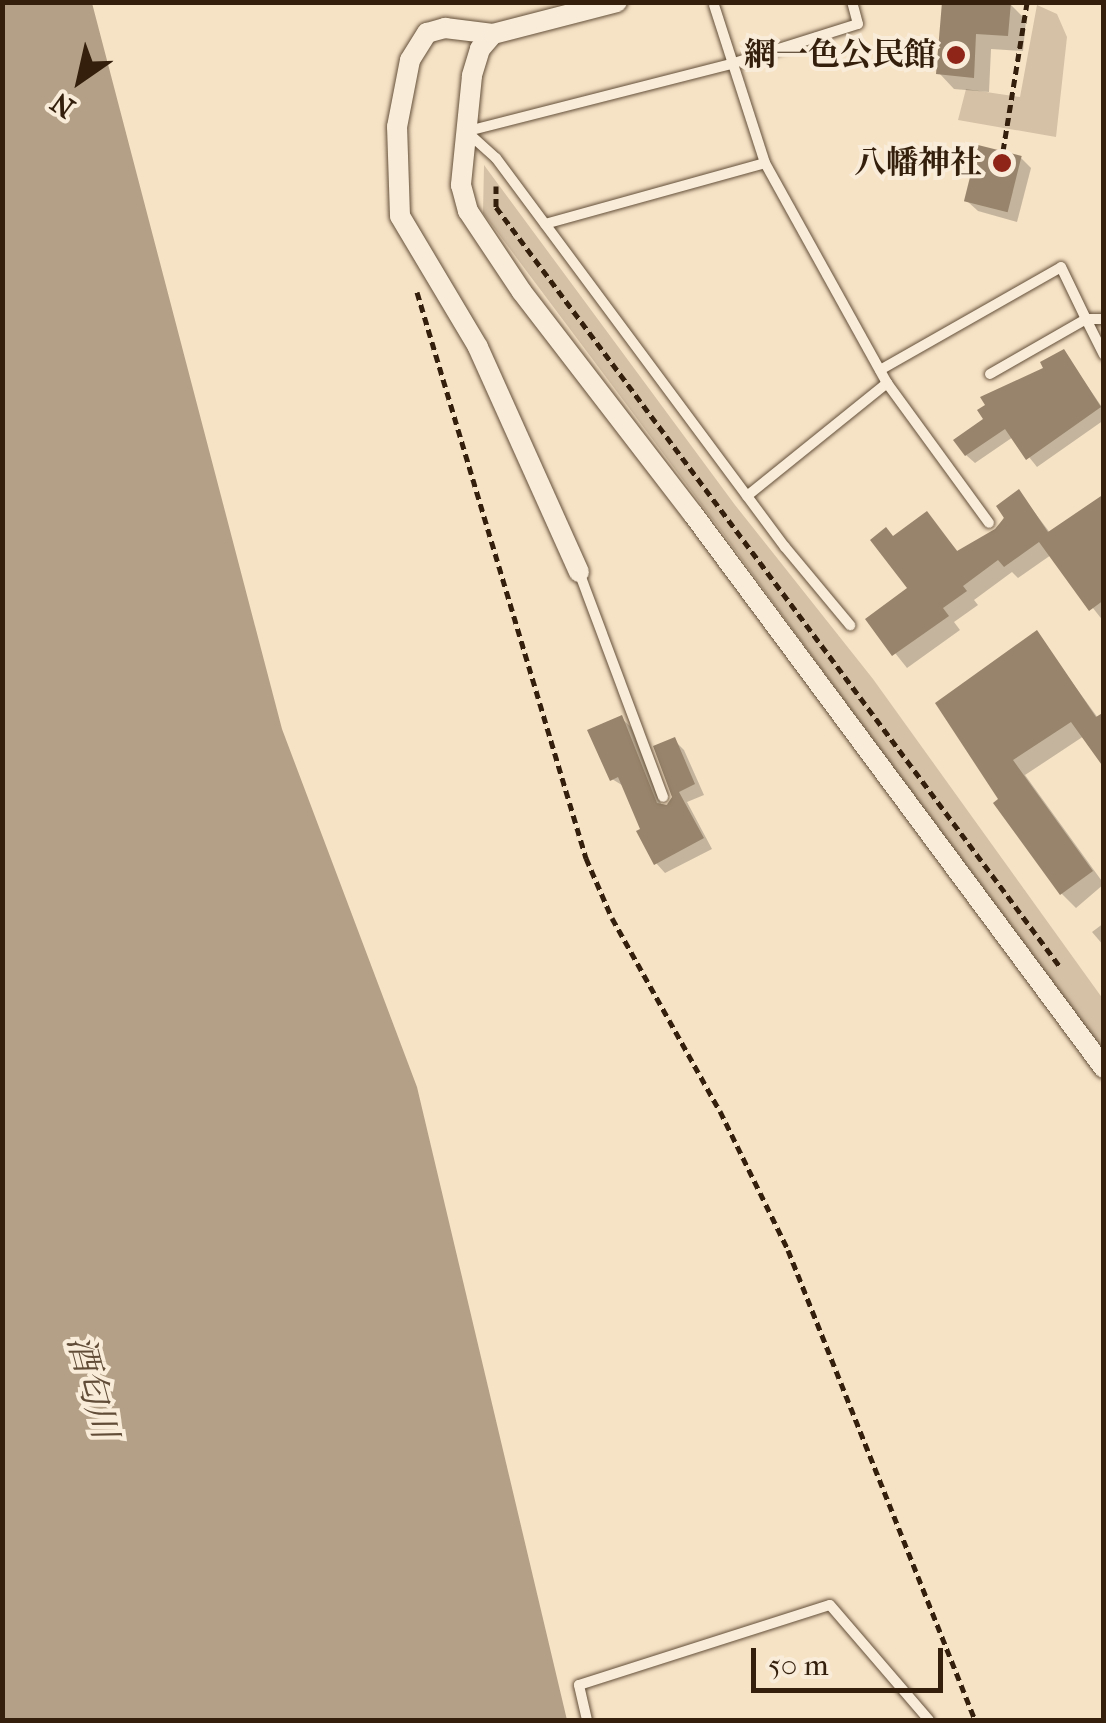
<!DOCTYPE html>
<meta charset="utf-8">
<style>
body{margin:0}
#map{position:relative;width:1106px;height:1723px;overflow:hidden;background:#f6e2c5;font-family:"IM FELL French Canon","Noto Serif JP",serif}
div>[style]{position:absolute}
[style*='--x']{left:calc(var(--x)*1px);top:calc(var(--y)*1px);width:calc(var(--w)*1px);rotate:calc(var(--a)*1deg)}
.green>*{inset:0;background:#d5c1a6}
.water>*{inset:0;background:#b4a086}
.shadow>*{inset:0;background:#0003}
.building>*{inset:0;background:#98846c;transform-origin:0 0}
.path>*{height:5px;margin-top:-2.5px;transform-origin:0;background:repeating-linear-gradient(90deg,#331f0c 0 8px,transparent 0 13px)}
.roads{filter:drop-shadow(0 0 2px #64503a) drop-shadow(0 0 2px #64503a)}
.service>*{height:10px;margin:-5px;padding:0 5px;transform-origin:5px;border-radius:5px;background:#f9ecd9}
.minor>*{height:20px;margin:-10px;padding:0 10px;transform-origin:10px;border-radius:10px;background:#f9ecd9}
.dots>*{width:28px;height:28px;translate:-50% -50%;box-sizing:border-box;border:5px solid #f9ecd9;border-radius:50%}
span{translate:-50% -50%;white-space:nowrap;text-align:center;line-height:1.15;-webkit-text-stroke:8px #f9ecd9;paint-order:stroke}
.poi-label{font-size:32px;color:#331f0c;font-weight:700}
.right{translate:-100% -50%;text-align:right}
.water-label{font-size:35px;color:#604c37;font-style:italic}
.frame{position:absolute;inset:0;border:5px solid #331f0c;pointer-events:none}
.north{position:absolute;left:30px;top:30px;width:100px;height:100px;-webkit-text-stroke:8px #f9ecd9;paint-order:stroke;rotate:214deg;font-size:28px;font-weight:700;line-height:40px;text-align:center;color:#331f0c}
.north::after{content:'';display:block;margin:auto;width:35px;height:45px;background:#331f0c;clip-path:polygon(50% 0,100% 100%,50% 72%,0 100%)}
.scale{position:absolute;left:751px;top:1648px;width:192px;height:45px;box-sizing:border-box;border:5px solid #331f0c;border-top:0;padding-left:12px;font-size:30px;line-height:35px;white-space:nowrap;color:#331f0c;-webkit-text-stroke:8px #f9ecd9;paint-order:stroke}
</style>
<div id="map">
<div class="green">
<i style="clip-path:polygon(1037px 5px,1057px 14px,1067px 37px,1056px 137px,958px 120px,966px 89px,1020px 97px)"></i>
<i style="clip-path:polygon(484px 165px,735px 505px,873px 679px,1103px 999px,1103px 1057px,725px 536px,483px 213px)"></i>
</div>
<div class="water">
<i style="clip-path:polygon(3px 2px,92px 3px,282px 729px,417px 1087px,567px 1720px,3px 1720px)"></i>
</div>
<div class="shadow">
<i style="clip-path:polygon(945px 2px,1010px 4px,1026px 20px,1023px 51px,991px 49px,989px 92px,954px 89px,939px 73px)"></i>
<i style="clip-path:polygon(1021px 158px,1031px 168px,1017px 222px,978px 211px,967px 201px)"></i>
<i style="clip-path:polygon(1064px 352px,1104px 410px,1104px 420px,1037px 467px,1013px 437px,975px 463px,966px 455px)"></i>
<i style="clip-path:polygon(1019px 492px,1051px 534px,1104px 509px,1104px 622px,1051px 555px,1018px 578px,1012px 572px,974px 600px,978px 605px,954px 622px,960px 630px,907px 668px,868px 619px,911px 589px,894px 539px,927px 514px,959px 553px,996px 531px)"></i>
<i style="clip-path:polygon(1037px 634px,1098px 718px,1084px 736px,1025px 775px,1104px 884px,1076px 908px,1062px 894px,1001px 800px)"></i>
<i style="clip-path:polygon(621px 718px,631px 727px,663px 809px,674px 795px,674px 740px,684px 750px,704px 795px,687px 802px,712px 849px,665px 873px,656px 863px,625px 787px,612px 779px)"></i>
<i style="clip-path:polygon(1104px 923px,1104px 946px,1092px 932px)"></i>
</div>
<div class="building">
<i style="clip-path:polygon(942px 2px,1011px 2px,1008px 36px,976px 34px,974px 78px,936px 74px)"></i>
<i style="left:978px;top:145px;width:45px;height:58px;rotate:14deg"></i>
<i style="clip-path:polygon(1064px 349px,1101px 407px,1026px 460px,1005px 429px,965px 456px,953px 440px,983px 419px,977px 410px,985px 405px,980px 397px,1043px 368px,1040px 362px)"></i>
<i style="clip-path:polygon(1019px 489px,1048px 532px,1104px 494px,1104px 600px,1089px 611px,1039px 542px,1004px 567px,998px 560px,963px 586px,967px 591px,943px 608px,949px 616px,892px 656px,865px 619px,907px 588px,870px 540px,886px 527px,893px 536px,927px 511px,957px 551px,995px 529px,1004px 518px,996px 506px)"></i>
<i style="clip-path:polygon(1037px 630px,1096px 717px,1104px 712px,1104px 768px,1071px 722px,1013px 760px,1093px 871px,1060px 895px,993px 803px,998px 799px,935px 703px)"></i>
<i style="clip-path:polygon(622px 715px,657px 803px,667px 805px,672px 797px,653px 746px,675px 737px,695px 784px,679px 792px,704px 838px,654px 865px,636px 831px,640px 829px,618px 777px,610px 781px,587px 730px)"></i>
</div>
<div class="path">
<i style="--x:1003;--y:151;--w:151;--a:-80.8"></i>
<i style="--x:496;--y:186;--w:21;--a:90"></i>
<i style="--x:496;--y:207;--w:948;--a:53.41"></i>
<i style="--x:417;--y:292;--w:591;--a:73.38"></i>
<i style="--x:586;--y:858;--w:65;--a:66.6"></i>
<i style="--x:612;--y:918;--w:221;--a:60.8"></i>
<i style="--x:720;--y:1111;--w:155;--a:63.9"></i>
<i style="--x:788;--y:1250;--w:506;--a:68.3"></i>
</div>
<div class="roads">
<div class="service">
<i style="--x:714;--y:5;--w:166;--a:72.1"></i>
<i style="--x:765;--y:163;--w:252;--a:61"></i>
<i style="--x:887;--y:383;--w:173;--a:53.9"></i>
<i style="--x:468;--y:131;--w:271;--a:-14.3"></i>
<i style="--x:731;--y:64;--w:133;--a:-17.5"></i>
<i style="--x:858;--y:24;--w:23;--a:-105"></i>
<i style="--x:467;--y:132;--w:39;--a:42"></i>
<i style="--x:496;--y:158;--w:485;--a:53.4"></i>
<i style="--x:785;--y:547;--w:102;--a:50.2"></i>
<i style="--x:545;--y:224;--w:228;--a:-15.5"></i>
<i style="--x:880;--y:370;--w:208;--a:-29.6"></i>
<i style="--x:1061;--y:267;--w:58;--a:64.3"></i>
<i style="--x:1086;--y:319;--w:18;--a:0"></i>
<i style="--x:990;--y:374;--w:111;--a:-29.8"></i>
<i style="--x:1086;--y:319;--w:40;--a:63.4"></i>
<i style="--x:747;--y:496;--w:180;--a:-38.9"></i>
<i style="--x:579;--y:572;--w:240;--a:69.5"></i>
<i style="--x:587;--y:1720;--w:36;--a:-103"></i>
<i style="--x:579;--y:1685;--w:263;--a:-17.7"></i>
<i style="--x:830;--y:1605;--w:152;--a:49.3"></i>
</div>
<div class="minor">
<i style="--x:493;--y:34;--w:20;--a:131"></i>
<i style="--x:480;--y:49;--w:28;--a:107"></i>
<i style="--x:472;--y:76;--w:110;--a:95.8"></i>
<i style="--x:461;--y:185;--w:27;--a:75"></i>
<i style="--x:468;--y:211;--w:97;--a:56.3"></i>
<i style="--x:522;--y:292;--w:280;--a:52.4"></i>
<i style="--x:693;--y:514;--w:690;--a:53.43"></i>
<i style="--x:579;--y:572;--w:247;--a:-114.2"></i>
<i style="--x:478;--y:347;--w:152;--a:-120.8"></i>
<i style="--x:400;--y:216;--w:89;--a:-91.9"></i>
<i style="--x:397;--y:127;--w:68;--a:-79"></i>
<i style="--x:410;--y:60;--w:32;--a:-58"></i>
<i style="--x:427;--y:33;--w:19;--a:-16"></i>
<i style="--x:445;--y:28;--w:48;--a:7.1"></i>
<i style="--x:493;--y:34;--w:128;--a:-14.5"></i>
</div>
</div>
<div class="dots">
<i style="left:956px;top:55px;background:#8f2418"></i>
<i style="left:1002px;top:163px;background:#8f2418"></i>
</div>
<div class="poi-label">
<span class="right" style="left:936px;top:55px">網一色公民館</span>
<span class="right" style="left:982px;top:163px">八幡神社</span>
</div>
<div class="water-label">
<span style="left:92px;top:1387px;rotate:75deg">酒匂川</span>
</div>
<div class="frame"></div>
<div class="north">N</div>
<div class="scale">50 m</div>
</div>
